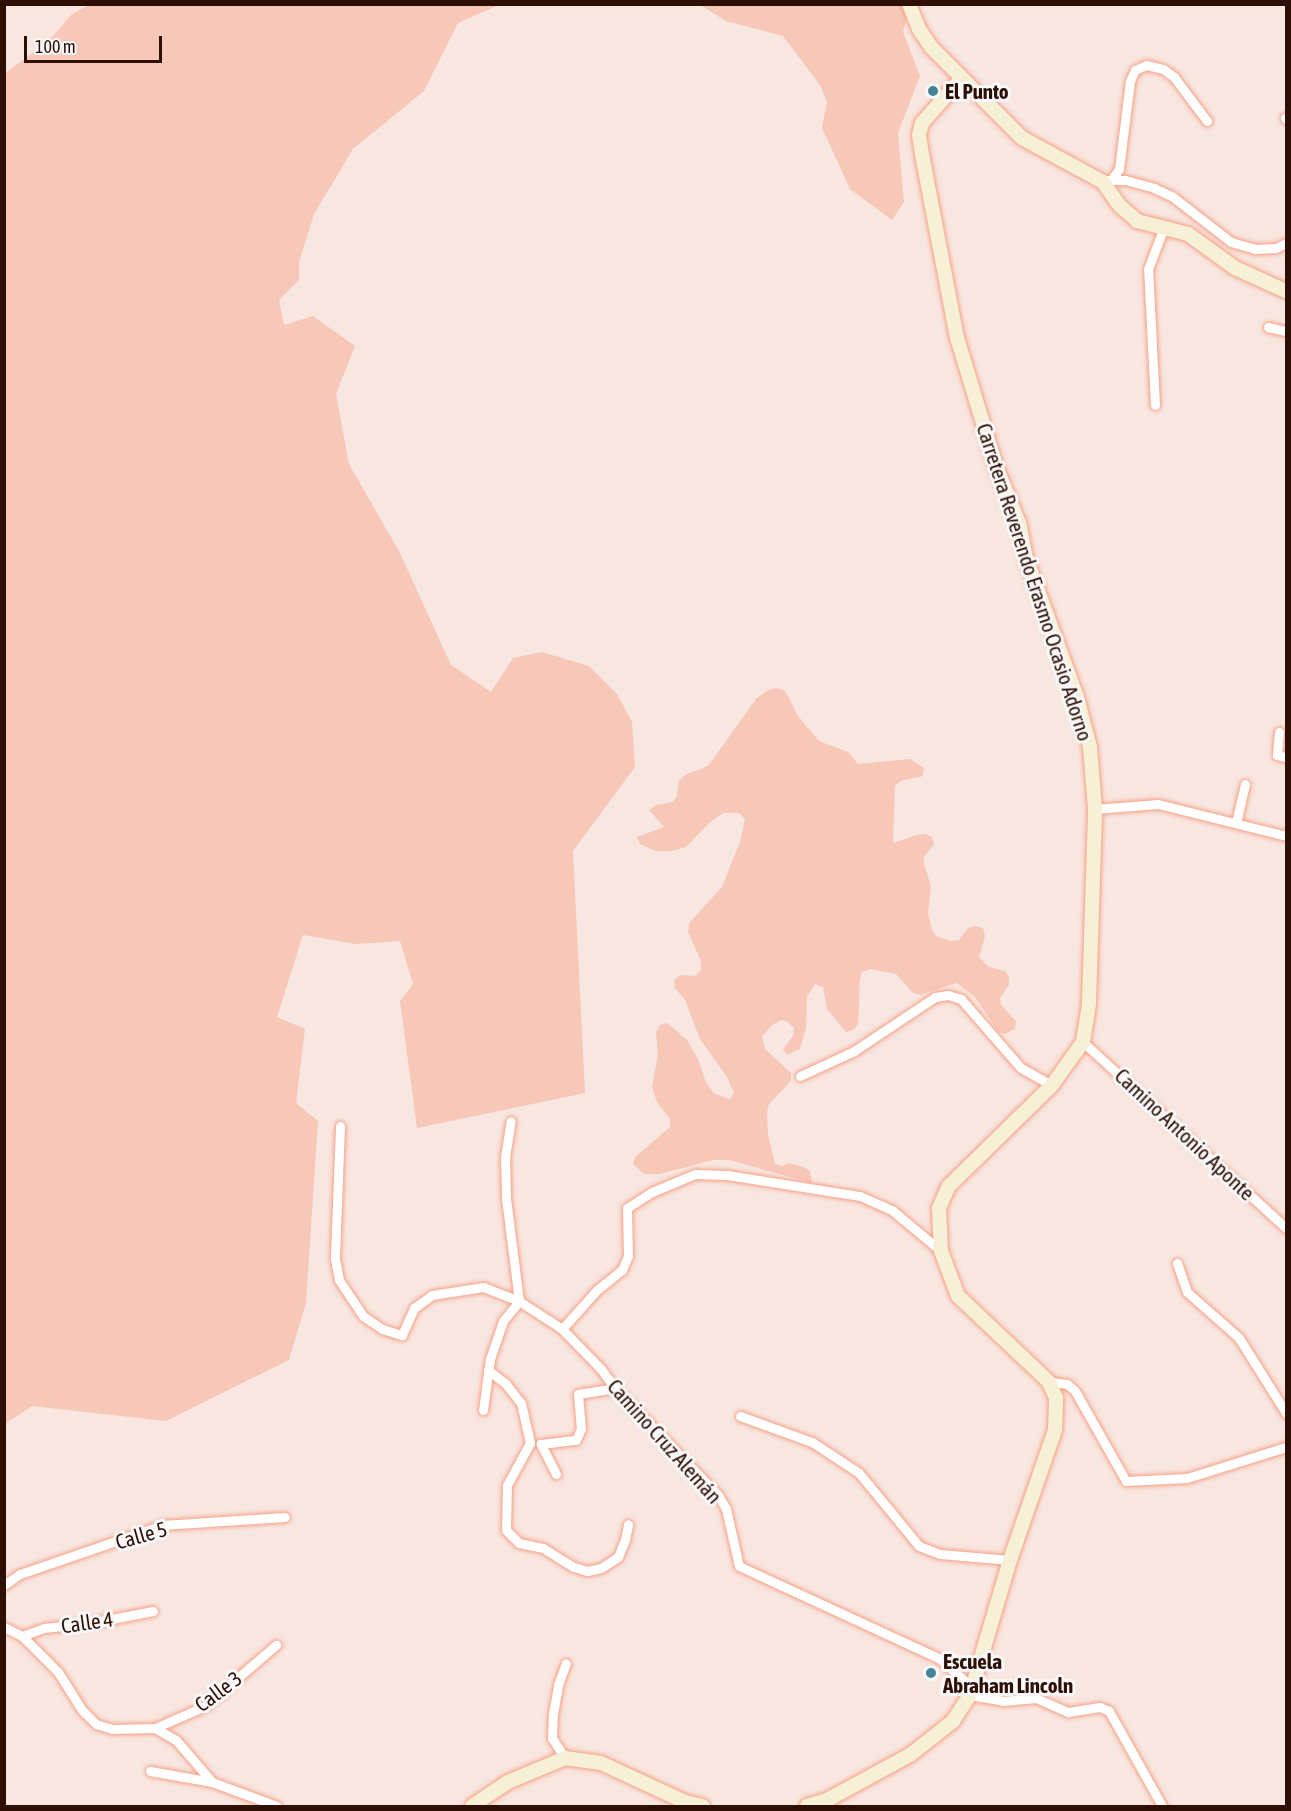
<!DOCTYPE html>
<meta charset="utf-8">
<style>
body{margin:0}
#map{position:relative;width:1291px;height:1811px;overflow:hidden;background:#f8e6e0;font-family:"Asap Condensed",sans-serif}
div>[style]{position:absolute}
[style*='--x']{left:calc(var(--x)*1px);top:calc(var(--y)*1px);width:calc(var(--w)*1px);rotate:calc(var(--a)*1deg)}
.green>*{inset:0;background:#f7c7b7}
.roads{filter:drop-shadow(0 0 2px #f5a287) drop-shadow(0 0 2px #f5a287)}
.street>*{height:9px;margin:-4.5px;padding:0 4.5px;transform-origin:4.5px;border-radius:4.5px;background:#fff}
.secondary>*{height:14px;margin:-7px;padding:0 7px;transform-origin:7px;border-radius:7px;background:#f6f1d6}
.dots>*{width:16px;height:16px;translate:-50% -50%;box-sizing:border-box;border:3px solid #f8f8f8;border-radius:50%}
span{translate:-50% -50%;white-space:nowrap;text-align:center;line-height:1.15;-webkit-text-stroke:6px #f8f8f8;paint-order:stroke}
.poi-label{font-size:21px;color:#2d0f06;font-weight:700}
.left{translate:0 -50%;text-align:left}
.street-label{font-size:21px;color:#2d0f06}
.frame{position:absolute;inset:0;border:6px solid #2d0f06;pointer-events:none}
.scale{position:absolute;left:24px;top:36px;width:138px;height:27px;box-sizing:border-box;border:3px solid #2d0f06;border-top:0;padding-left:8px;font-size:18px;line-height:21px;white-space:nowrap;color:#2d0f06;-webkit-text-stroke:4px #f8f8f8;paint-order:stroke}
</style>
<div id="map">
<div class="green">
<i style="clip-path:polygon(89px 5px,499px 5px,458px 23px,424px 91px,353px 149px,314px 214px,299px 262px,299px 280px,279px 300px,284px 325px,313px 316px,355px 346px,336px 394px,349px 464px,400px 553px,451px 665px,491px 692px,513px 658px,542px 652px,589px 666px,617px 694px,632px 722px,635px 767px,573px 851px,585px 1093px,417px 1128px,400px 1001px,413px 984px,400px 941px,356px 944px,303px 935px,277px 1017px,305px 1029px,296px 1103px,318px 1121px,306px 1303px,289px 1360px,166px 1421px,32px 1406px,5px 1424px,5px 73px,48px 42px,72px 14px)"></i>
<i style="clip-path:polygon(700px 5px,906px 5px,908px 14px,903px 32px,920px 76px,898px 133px,904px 202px,892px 220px,850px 189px,822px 128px,827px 102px,820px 85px,783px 36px,726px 21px)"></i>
<i style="clip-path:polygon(776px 688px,784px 690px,788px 696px,798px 716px,819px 741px,848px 752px,858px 764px,910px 759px,924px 768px,923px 776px,901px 781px,895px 786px,893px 843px,917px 835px,925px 834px,932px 837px,934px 844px,924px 857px,924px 864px,931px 886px,928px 914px,932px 930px,936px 936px,951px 941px,959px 940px,968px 928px,975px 926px,983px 928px,985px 936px,979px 957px,989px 967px,1005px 971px,1009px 977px,1009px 985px,1000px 998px,1001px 1005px,1016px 1021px,1015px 1029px,1005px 1034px,998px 1031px,975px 997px,957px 983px,919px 995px,912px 992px,896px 974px,870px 969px,862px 972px,860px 979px,858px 1024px,853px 1030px,846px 1032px,827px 1009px,823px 987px,815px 984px,807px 997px,806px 1027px,800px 1049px,787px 1055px,783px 1049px,793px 1036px,794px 1028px,788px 1022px,781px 1020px,772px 1025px,762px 1036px,765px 1049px,791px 1073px,791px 1081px,769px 1104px,767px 1112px,768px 1135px,775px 1164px,782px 1166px,789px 1163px,803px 1167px,810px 1171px,812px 1183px,729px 1160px,713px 1160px,660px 1174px,644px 1174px,633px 1164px,635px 1157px,670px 1127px,670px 1119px,657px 1102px,652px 1087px,658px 1055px,656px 1032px,660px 1025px,667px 1023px,687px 1040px,699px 1061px,706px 1083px,715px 1094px,730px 1099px,734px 1093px,727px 1077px,700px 1039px,685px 1000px,675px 988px,674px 980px,680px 975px,695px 976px,701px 970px,701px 961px,688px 932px,689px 923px,722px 887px,740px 842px,745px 819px,739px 813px,723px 813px,709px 823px,686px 847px,671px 851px,655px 851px,640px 844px,637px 837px,664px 827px,649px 810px,656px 805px,673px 802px,677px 796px,679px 781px,685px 775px,708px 766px,756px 699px,768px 690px)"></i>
</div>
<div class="roads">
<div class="street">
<i style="--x:1285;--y:118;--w:1;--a:45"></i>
<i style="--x:1112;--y:179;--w:12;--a:-55"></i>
<i style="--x:1119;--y:169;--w:89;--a:-82.9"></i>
<i style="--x:1130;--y:81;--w:12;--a:-66"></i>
<i style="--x:1135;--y:70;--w:12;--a:-24"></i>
<i style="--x:1146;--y:65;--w:17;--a:13"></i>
<i style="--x:1163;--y:69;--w:14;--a:36"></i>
<i style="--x:1174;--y:77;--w:55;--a:53.1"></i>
<i style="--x:1108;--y:180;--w:17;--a:0"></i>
<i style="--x:1125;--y:180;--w:30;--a:15"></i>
<i style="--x:1154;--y:188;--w:21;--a:25"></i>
<i style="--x:1173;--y:197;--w:73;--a:37.8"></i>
<i style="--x:1231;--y:242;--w:25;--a:16"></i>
<i style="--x:1255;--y:249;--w:21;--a:-3"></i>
<i style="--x:1276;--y:248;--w:11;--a:-27"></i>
<i style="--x:1268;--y:327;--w:18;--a:13"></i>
<i style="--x:1155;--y:405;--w:136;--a:-92.9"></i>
<i style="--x:1148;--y:269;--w:45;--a:-69.1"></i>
<i style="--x:1279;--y:732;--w:23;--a:95"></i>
<i style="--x:1277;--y:755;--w:9;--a:13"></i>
<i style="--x:1095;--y:809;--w:63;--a:-4.5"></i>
<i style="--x:1158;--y:804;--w:132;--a:14"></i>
<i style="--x:1236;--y:823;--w:40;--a:-77"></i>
<i style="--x:1083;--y:1042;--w:275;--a:42.5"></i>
<i style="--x:800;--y:1076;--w:60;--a:-24.8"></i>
<i style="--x:854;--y:1051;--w:97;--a:-33.7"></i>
<i style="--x:935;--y:997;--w:13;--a:-9"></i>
<i style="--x:948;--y:995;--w:14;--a:17"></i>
<i style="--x:961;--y:999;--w:91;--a:49"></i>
<i style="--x:1021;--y:1068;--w:35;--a:29"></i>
<i style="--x:340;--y:1126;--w:133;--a:92.2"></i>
<i style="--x:335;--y:1259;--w:21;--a:79"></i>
<i style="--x:339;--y:1280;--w:43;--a:56.3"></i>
<i style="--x:363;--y:1316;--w:23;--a:34"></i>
<i style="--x:382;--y:1329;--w:21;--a:17"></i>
<i style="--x:402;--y:1335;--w:30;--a:-66"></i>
<i style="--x:414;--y:1308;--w:22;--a:-36"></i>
<i style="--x:432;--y:1295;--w:52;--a:-8.9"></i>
<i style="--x:483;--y:1287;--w:39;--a:21"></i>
<i style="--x:519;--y:1301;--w:51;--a:33.1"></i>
<i style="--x:562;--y:1329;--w:56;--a:45.7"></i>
<i style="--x:601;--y:1369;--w:24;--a:54"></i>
<i style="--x:615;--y:1388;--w:149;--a:46.1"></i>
<i style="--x:718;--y:1495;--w:16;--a:60"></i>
<i style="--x:726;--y:1509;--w:58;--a:77.2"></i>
<i style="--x:739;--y:1566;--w:221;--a:24.8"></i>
<i style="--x:940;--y:1659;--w:44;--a:41.3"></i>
<i style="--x:1177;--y:1263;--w:31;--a:71"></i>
<i style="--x:1187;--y:1292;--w:69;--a:41.5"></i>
<i style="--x:1239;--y:1338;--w:89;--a:57.9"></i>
<i style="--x:562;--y:1329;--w:52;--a:-48.1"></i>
<i style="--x:597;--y:1290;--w:32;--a:-39"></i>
<i style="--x:622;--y:1270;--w:15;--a:-67"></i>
<i style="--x:628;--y:1256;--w:48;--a:-91.2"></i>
<i style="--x:627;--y:1208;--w:30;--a:-33"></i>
<i style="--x:652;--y:1192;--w:47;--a:-22.7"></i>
<i style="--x:695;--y:1174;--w:32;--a:2"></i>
<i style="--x:727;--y:1175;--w:135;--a:9"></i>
<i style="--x:860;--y:1196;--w:36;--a:24"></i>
<i style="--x:893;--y:1211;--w:62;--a:39.8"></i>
<i style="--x:488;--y:1370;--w:23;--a:38"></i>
<i style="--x:506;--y:1384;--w:24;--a:52"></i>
<i style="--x:521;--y:1403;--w:41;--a:77.3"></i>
<i style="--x:530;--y:1443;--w:48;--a:118.7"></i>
<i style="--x:507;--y:1485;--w:45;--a:91.3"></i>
<i style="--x:506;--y:1530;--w:18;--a:45"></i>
<i style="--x:519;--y:1543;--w:25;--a:12"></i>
<i style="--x:543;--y:1548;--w:36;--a:32"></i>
<i style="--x:574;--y:1567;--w:14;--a:17"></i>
<i style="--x:587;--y:1571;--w:14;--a:-12"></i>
<i style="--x:601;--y:1568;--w:20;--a:-33"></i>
<i style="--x:618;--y:1557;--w:18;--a:-68"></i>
<i style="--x:625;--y:1540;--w:16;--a:-79"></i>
<i style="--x:1049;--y:1382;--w:18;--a:6"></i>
<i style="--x:1067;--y:1384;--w:11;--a:41"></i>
<i style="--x:1075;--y:1391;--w:103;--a:60.5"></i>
<i style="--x:1126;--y:1481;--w:61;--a:-2.8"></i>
<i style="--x:1187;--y:1478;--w:104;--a:-17.4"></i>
<i style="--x:483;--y:1410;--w:51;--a:-82.2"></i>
<i style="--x:490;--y:1359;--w:40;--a:-71.1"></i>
<i style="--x:503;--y:1321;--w:26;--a:-51"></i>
<i style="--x:519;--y:1301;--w:104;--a:-97.2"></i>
<i style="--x:506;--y:1198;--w:41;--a:-91.4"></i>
<i style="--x:505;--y:1157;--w:36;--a:-81"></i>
<i style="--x:740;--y:1416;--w:77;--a:19.9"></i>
<i style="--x:812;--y:1442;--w:56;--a:33.4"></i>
<i style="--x:859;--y:1473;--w:94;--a:50.6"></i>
<i style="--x:919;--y:1546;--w:22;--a:21"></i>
<i style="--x:940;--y:1554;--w:70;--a:4.9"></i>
<i style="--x:556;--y:1474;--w:34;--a:-117"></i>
<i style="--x:541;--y:1444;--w:35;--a:-7"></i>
<i style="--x:576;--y:1440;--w:12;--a:-66"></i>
<i style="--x:581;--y:1429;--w:35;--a:-95"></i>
<i style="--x:578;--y:1394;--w:37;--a:-9"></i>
<i style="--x:4;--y:1585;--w:19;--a:-35"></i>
<i style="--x:20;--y:1574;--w:150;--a:-19"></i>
<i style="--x:162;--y:1525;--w:123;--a:-3.7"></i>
<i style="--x:4;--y:1627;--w:20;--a:27"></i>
<i style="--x:22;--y:1636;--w:51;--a:45"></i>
<i style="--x:58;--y:1672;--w:45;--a:57.7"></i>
<i style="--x:82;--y:1710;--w:20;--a:45"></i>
<i style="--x:96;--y:1724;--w:17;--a:17"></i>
<i style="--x:112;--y:1729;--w:43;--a:-1.3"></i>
<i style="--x:155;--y:1728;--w:24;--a:30"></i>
<i style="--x:176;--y:1740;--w:55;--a:49.4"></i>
<i style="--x:212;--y:1782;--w:69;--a:20.3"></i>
<i style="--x:22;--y:1636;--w:23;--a:-20"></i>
<i style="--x:44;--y:1628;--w:47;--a:-6.1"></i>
<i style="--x:91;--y:1623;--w:63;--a:-11"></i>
<i style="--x:970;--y:1695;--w:34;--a:10"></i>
<i style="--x:1003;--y:1701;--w:33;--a:-5"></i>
<i style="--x:1036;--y:1698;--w:35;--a:24"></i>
<i style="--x:1068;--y:1712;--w:32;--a:-9"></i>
<i style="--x:1100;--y:1707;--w:10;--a:24"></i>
<i style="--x:1109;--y:1711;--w:109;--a:60.8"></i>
<i style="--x:155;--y:1728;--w:55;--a:-23.7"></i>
<i style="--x:205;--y:1706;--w:94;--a:-40.7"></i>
<i style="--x:565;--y:1758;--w:24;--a:-123"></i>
<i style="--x:552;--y:1738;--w:24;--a:-88"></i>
<i style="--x:553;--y:1714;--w:29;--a:-80"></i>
<i style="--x:558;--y:1685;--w:23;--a:-70"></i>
<i style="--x:150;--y:1771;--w:63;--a:10.1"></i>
</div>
<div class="secondary">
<i style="--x:909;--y:4;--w:27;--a:68"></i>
<i style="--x:919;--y:29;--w:22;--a:56"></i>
<i style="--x:931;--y:47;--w:129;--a:45"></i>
<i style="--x:1022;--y:138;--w:92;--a:28.5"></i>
<i style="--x:1103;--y:182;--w:29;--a:55"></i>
<i style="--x:1120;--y:206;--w:23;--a:41"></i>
<i style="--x:1137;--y:221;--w:53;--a:14.3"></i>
<i style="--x:1188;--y:234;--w:58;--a:35.9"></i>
<i style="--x:1235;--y:268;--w:56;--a:24.3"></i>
<i style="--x:472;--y:1806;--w:43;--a:-33.7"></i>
<i style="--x:508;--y:1782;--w:62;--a:-22.8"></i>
<i style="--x:565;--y:1758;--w:36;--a:8"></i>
<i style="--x:601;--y:1763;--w:93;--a:24.9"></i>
<i style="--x:685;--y:1802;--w:18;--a:13"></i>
<i style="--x:807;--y:1806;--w:21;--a:-17"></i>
<i style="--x:827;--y:1800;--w:94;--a:-28.5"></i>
<i style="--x:910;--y:1755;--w:55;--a:-38.3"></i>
<i style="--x:953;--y:1721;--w:31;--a:-57"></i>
<i style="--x:970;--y:1695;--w:141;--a:-73.5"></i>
<i style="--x:1010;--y:1560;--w:138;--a:-70.9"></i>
<i style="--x:1055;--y:1430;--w:32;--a:-88"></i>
<i style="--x:1056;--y:1398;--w:17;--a:-114"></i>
<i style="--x:1049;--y:1382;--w:125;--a:-136.6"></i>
<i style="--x:958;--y:1296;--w:48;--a:-110.7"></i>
<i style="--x:941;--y:1251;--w:43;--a:-92.7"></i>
<i style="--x:939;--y:1208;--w:24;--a:-66"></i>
<i style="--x:949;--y:1186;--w:144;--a:-44.4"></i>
<i style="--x:1052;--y:1085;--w:53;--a:-54.2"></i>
<i style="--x:1083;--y:1042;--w:39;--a:-81"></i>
<i style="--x:1089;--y:1003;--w:194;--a:-88.2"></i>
<i style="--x:1095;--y:809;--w:62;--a:-94.6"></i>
<i style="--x:1090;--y:747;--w:52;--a:-104.6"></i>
<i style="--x:1077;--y:697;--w:148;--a:-110.1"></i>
<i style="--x:1026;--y:558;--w:36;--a:-101"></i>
<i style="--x:1019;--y:523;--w:61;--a:-112"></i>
<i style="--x:996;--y:466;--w:134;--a:-106.9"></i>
<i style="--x:957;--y:338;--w:187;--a:-100.8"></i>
<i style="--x:922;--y:154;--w:19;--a:-99"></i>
<i style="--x:919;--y:135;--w:12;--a:-76"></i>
<i style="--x:922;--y:123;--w:60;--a:-48.4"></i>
</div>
</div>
<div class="dots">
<i style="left:933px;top:91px;background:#438497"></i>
<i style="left:931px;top:1673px;background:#438497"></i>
</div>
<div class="poi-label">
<span class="left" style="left:945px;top:91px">El Punto</span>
<span class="left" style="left:943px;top:1673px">Escuela<br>Abraham Lincoln</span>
</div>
<div class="street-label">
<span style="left:1035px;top:582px;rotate:72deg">Carretera Reverendo Erasmo Ocasio Adorno</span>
<span style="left:1185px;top:1134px;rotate:43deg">Camino Antonio Aponte</span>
<span style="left:665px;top:1441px;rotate:48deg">Camino Cruz Alemán</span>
<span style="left:141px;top:1535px;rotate:-16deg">Calle 5</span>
<span style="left:87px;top:1622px;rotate:-8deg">Calle 4</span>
<span style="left:218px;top:1691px;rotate:-37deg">Calle 3</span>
</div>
<div class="frame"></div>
<div class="scale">100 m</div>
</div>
